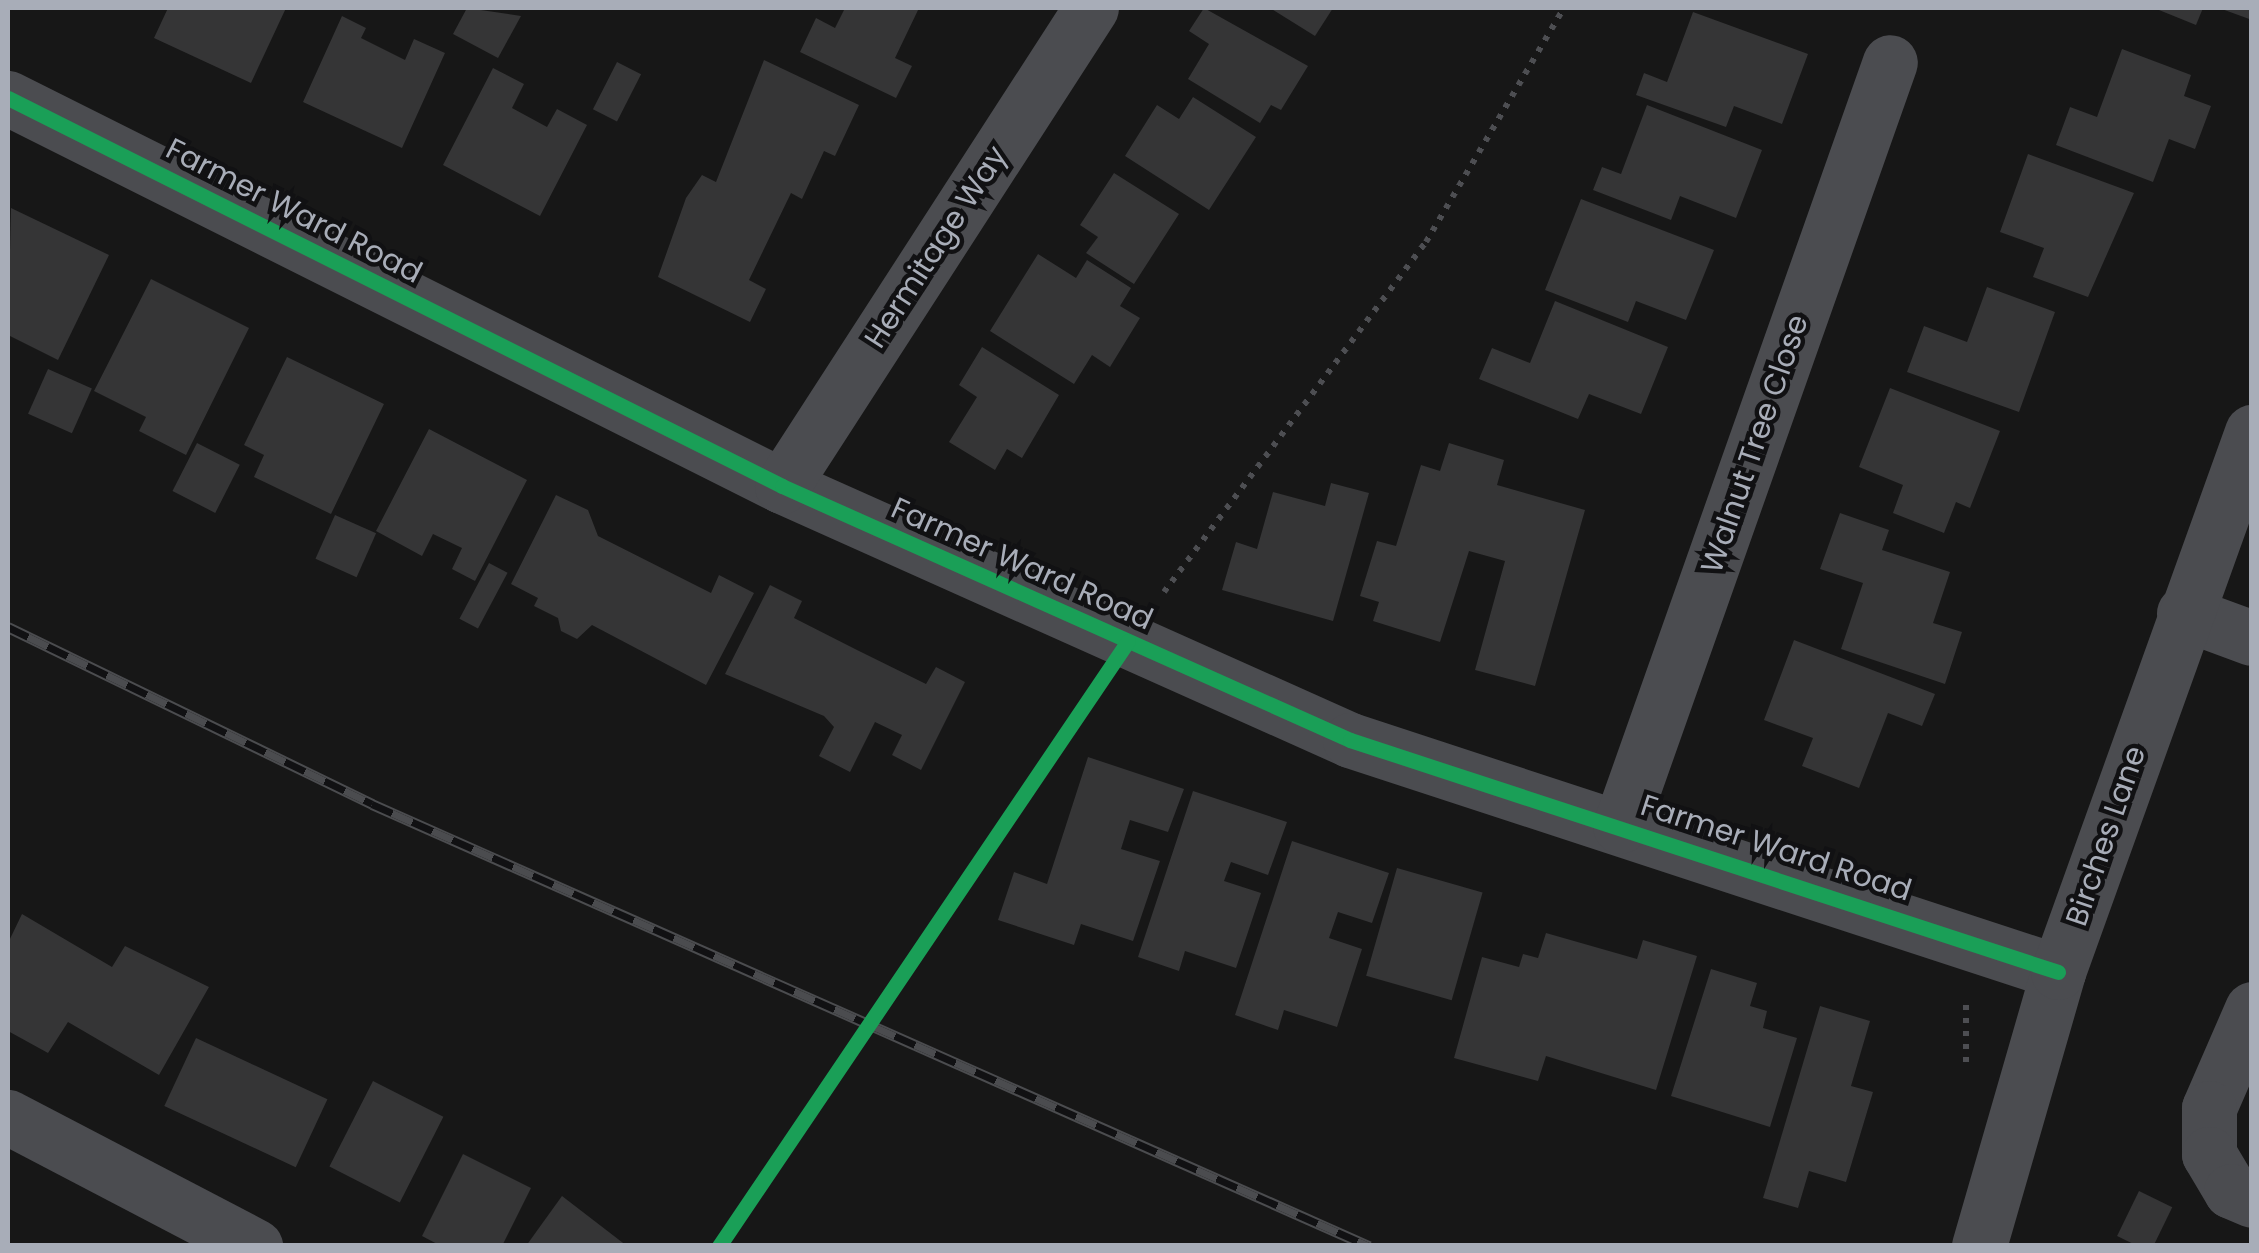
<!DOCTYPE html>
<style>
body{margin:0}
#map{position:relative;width:2259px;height:1253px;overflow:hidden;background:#171717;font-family:Poppins,sans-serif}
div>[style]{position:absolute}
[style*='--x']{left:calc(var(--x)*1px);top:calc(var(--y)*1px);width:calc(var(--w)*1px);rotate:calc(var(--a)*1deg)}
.building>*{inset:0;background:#353536;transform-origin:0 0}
.path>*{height:6px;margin-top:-3px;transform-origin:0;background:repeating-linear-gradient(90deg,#4d4e52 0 5px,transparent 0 13px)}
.minor>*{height:55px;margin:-27.5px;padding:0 27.5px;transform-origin:27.5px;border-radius:27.5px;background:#4b4c50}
.tertiary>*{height:55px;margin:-27.5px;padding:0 27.5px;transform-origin:27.5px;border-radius:27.5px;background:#4b4c50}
.rail>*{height:11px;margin-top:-5.5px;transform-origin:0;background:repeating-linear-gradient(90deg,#111113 0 22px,#4b4c4f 0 44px);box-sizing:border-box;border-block:2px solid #4b4c4f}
.cycleway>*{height:15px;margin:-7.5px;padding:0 7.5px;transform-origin:7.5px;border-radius:7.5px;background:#1a9f57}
span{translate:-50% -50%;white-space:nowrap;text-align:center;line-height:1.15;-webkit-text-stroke:9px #111113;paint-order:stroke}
.street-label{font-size:30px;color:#a8adb8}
.frame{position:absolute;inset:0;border:10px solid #a8adb8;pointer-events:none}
</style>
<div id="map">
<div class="building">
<i style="clip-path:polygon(168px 8px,286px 8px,251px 83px,154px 38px)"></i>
<i style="clip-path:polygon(467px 8px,521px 16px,498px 58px,453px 34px)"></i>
<i style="clip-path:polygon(845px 8px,919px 8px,895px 58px,912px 66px,896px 98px,800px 52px,816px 18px,835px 28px)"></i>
<i style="clip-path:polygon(1204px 8px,1308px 66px,1281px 110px,1271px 105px,1260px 123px,1188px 79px,1209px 44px,1189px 31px)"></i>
<i style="clip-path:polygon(1270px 8px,1333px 8px,1315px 36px)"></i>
<i style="clip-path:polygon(2154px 8px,2203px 8px,2196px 25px)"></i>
<i style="clip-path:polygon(2219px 8px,2252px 8px,2252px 20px)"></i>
<i style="clip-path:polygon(1693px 12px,1808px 54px,1782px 124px,1734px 106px,1726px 127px,1636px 95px,1644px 73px,1667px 82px)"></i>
<i style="clip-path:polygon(342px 16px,366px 28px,361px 38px,405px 60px,414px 39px,445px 53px,402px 148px,303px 102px)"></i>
<i style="clip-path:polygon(2122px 49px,2191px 75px,2184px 96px,2211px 106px,2195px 149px,2169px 139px,2153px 182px,2056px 145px,2070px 107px,2097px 117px)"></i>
<i style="clip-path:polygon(764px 60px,859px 105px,835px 156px,824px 151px,802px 199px,791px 193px,749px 280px,766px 289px,750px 322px,658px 277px,686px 198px,702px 175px,716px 182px)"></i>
<i style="left:617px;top:62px;width:27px;height:53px;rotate:27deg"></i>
<i style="clip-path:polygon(493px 68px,524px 84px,512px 108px,547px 127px,557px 109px,587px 125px,540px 216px,443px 165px)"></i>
<i style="clip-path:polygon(1193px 97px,1256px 137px,1209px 210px,1125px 156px,1157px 105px,1179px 119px)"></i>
<i style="clip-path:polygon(1647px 105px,1762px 150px,1736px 218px,1680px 196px,1671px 220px,1593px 190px,1602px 167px,1621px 174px)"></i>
<i style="clip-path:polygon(2028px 154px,2134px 193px,2088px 297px,2033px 277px,2044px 248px,2000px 232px)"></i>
<i style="clip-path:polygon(1114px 173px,1179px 214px,1134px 284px,1086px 253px,1098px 237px,1080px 225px)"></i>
<i style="clip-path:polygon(1581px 199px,1714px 250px,1686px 320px,1636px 301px,1628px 322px,1545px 290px)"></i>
<i style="clip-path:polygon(11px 208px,109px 255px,58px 360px,8px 335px)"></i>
<i style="clip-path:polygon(1038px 254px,1076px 278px,1087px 260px,1131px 288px,1120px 306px,1140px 318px,1110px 367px,1092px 355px,1074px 384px,990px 331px)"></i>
<i style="clip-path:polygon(151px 279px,249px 328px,186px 455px,139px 431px,146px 417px,94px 391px)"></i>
<i style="clip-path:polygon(1987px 287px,2055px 312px,2019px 412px,1907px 372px,1924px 326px,1967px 342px)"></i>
<i style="clip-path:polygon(1555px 301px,1668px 347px,1641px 414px,1589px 394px,1578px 419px,1479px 379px,1492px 348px,1530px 363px)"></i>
<i style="clip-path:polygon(982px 347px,1059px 395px,1022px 458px,1007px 449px,995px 470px,949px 442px,977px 397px,959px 385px)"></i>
<i style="clip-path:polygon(287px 357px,384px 404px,331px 514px,254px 477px,264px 455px,244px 445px)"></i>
<i style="left:48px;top:369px;width:48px;height:49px;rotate:24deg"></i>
<i style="clip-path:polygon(1890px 388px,2000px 431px,1970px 508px,1956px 502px,1944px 533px,1893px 513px,1903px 485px,1859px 467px)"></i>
<i style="clip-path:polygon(429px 429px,527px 480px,475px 581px,452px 569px,462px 548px,433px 534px,422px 556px,376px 531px)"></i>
<i style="left:197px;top:443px;width:48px;height:54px;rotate:27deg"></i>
<i style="clip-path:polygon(1449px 443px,1504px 460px,1497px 485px,1585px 510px,1535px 686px,1475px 670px,1505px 561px,1469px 551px,1440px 642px,1373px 621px,1379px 602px,1360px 596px,1377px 541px,1396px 546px,1421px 465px,1440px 471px)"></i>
<i style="clip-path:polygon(1331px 483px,1369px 493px,1333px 621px,1222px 590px,1236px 542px,1257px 549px,1273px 492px,1325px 506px)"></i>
<i style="clip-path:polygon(556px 495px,588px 510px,598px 536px,711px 593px,719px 575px,754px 593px,706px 685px,592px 625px,577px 639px,561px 631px,558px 618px,534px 606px,538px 598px,511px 584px)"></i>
<i style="clip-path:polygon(1840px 513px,1889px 530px,1882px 550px,1950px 572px,1933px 623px,1962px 632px,1945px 684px,1841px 649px,1863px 583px,1820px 569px)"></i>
<i style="left:335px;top:515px;width:45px;height:48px;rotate:24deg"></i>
<i style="left:489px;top:563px;width:21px;height:63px;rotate:28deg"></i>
<i style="clip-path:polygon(770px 585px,802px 601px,794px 618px,857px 650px,926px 684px,936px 667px,965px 682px,921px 770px,892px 755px,902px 735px,875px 722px,850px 772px,819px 756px,834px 727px,824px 716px,725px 674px)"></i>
<i style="clip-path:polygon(1794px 640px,1935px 694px,1922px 726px,1888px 713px,1859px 788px,1802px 766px,1813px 738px,1764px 720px)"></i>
<i style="clip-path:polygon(1088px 757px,1184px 789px,1168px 832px,1130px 820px,1121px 849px,1160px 861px,1133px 941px,1081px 924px,1074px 945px,998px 920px,1014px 872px,1047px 884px)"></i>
<i style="clip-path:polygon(1193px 791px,1287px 822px,1268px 875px,1231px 862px,1224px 881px,1261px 893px,1236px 968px,1185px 951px,1179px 971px,1138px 957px)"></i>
<i style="clip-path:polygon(1292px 841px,1389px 873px,1372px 923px,1338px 912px,1329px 938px,1362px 949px,1337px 1027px,1284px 1010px,1278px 1030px,1235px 1015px)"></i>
<i style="left:1397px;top:868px;width:89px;height:112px;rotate:16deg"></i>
<i style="clip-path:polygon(22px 914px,112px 967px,125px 946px,209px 987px,159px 1075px,68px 1022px,48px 1053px,8px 1031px,8px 943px)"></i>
<i style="clip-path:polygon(1546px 933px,1637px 959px,1643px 940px,1697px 956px,1656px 1090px,1546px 1056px,1538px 1081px,1454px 1058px,1482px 957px,1519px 967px,1523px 954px,1538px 958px)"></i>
<i style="clip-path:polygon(1711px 969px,1757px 983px,1750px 1006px,1767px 1011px,1763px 1028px,1797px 1038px,1770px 1127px,1671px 1096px)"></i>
<i style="clip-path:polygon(1820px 1006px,1870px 1021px,1851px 1086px,1873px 1092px,1846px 1182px,1809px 1171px,1798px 1208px,1763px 1198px)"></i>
<i style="left:196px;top:1038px;width:145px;height:75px;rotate:25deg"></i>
<i style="left:373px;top:1081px;width:79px;height:96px;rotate:27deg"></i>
<i style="clip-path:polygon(463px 1154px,531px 1188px,502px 1246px,441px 1246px,422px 1236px)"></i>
<i style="left:2139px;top:1191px;width:37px;height:50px;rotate:26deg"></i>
<i style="clip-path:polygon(562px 1196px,627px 1246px,526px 1246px)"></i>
</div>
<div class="path">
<i style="--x:1164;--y:592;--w:437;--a:-53.2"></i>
<i style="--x:1426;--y:242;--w:272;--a:-59.5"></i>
<i style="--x:1966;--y:1005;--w:62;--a:90"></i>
</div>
<div class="minor">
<i style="--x:8;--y:98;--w:866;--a:26.62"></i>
<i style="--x:782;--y:486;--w:622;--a:24.09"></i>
<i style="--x:1350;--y:740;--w:745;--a:18.14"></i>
<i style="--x:782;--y:486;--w:569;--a:-57.12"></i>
<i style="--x:2184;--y:613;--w:72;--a:20.2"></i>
<i style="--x:1620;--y:826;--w:810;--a:-70.54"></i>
<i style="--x:2252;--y:1009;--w:108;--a:113.5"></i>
<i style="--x:2209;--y:1108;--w:46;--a:90"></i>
<i style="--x:2209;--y:1154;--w:43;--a:59.3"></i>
<i style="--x:2231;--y:1191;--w:23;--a:23"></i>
<i style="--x:8;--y:1117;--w:279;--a:27.6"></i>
</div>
<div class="tertiary">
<i style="--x:1979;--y:1246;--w:285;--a:-73.9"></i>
<i style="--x:2058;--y:972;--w:574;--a:-70.24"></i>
</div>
<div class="rail">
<i style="--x:8;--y:627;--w:405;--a:25.9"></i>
<i style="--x:372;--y:804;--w:1091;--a:23.91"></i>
</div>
<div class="cycleway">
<i style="--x:8;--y:98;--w:866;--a:26.62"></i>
<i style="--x:782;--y:486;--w:622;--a:24.09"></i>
<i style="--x:1350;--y:740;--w:745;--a:18.14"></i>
<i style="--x:719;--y:1246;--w:730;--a:-55.94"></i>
</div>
<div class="street-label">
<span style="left:294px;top:211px;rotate:27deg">Farmer Ward Road</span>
<span style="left:936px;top:247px;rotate:-57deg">Hermitage Way</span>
<span style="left:1755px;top:444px;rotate:-71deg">Walnut Tree Close</span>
<span style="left:1022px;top:564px;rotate:24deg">Farmer Ward Road</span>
<span style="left:2106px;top:836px;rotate:-71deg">Birches Lane</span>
<span style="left:1776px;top:848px;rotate:18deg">Farmer Ward Road</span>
</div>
<div class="frame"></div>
</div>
